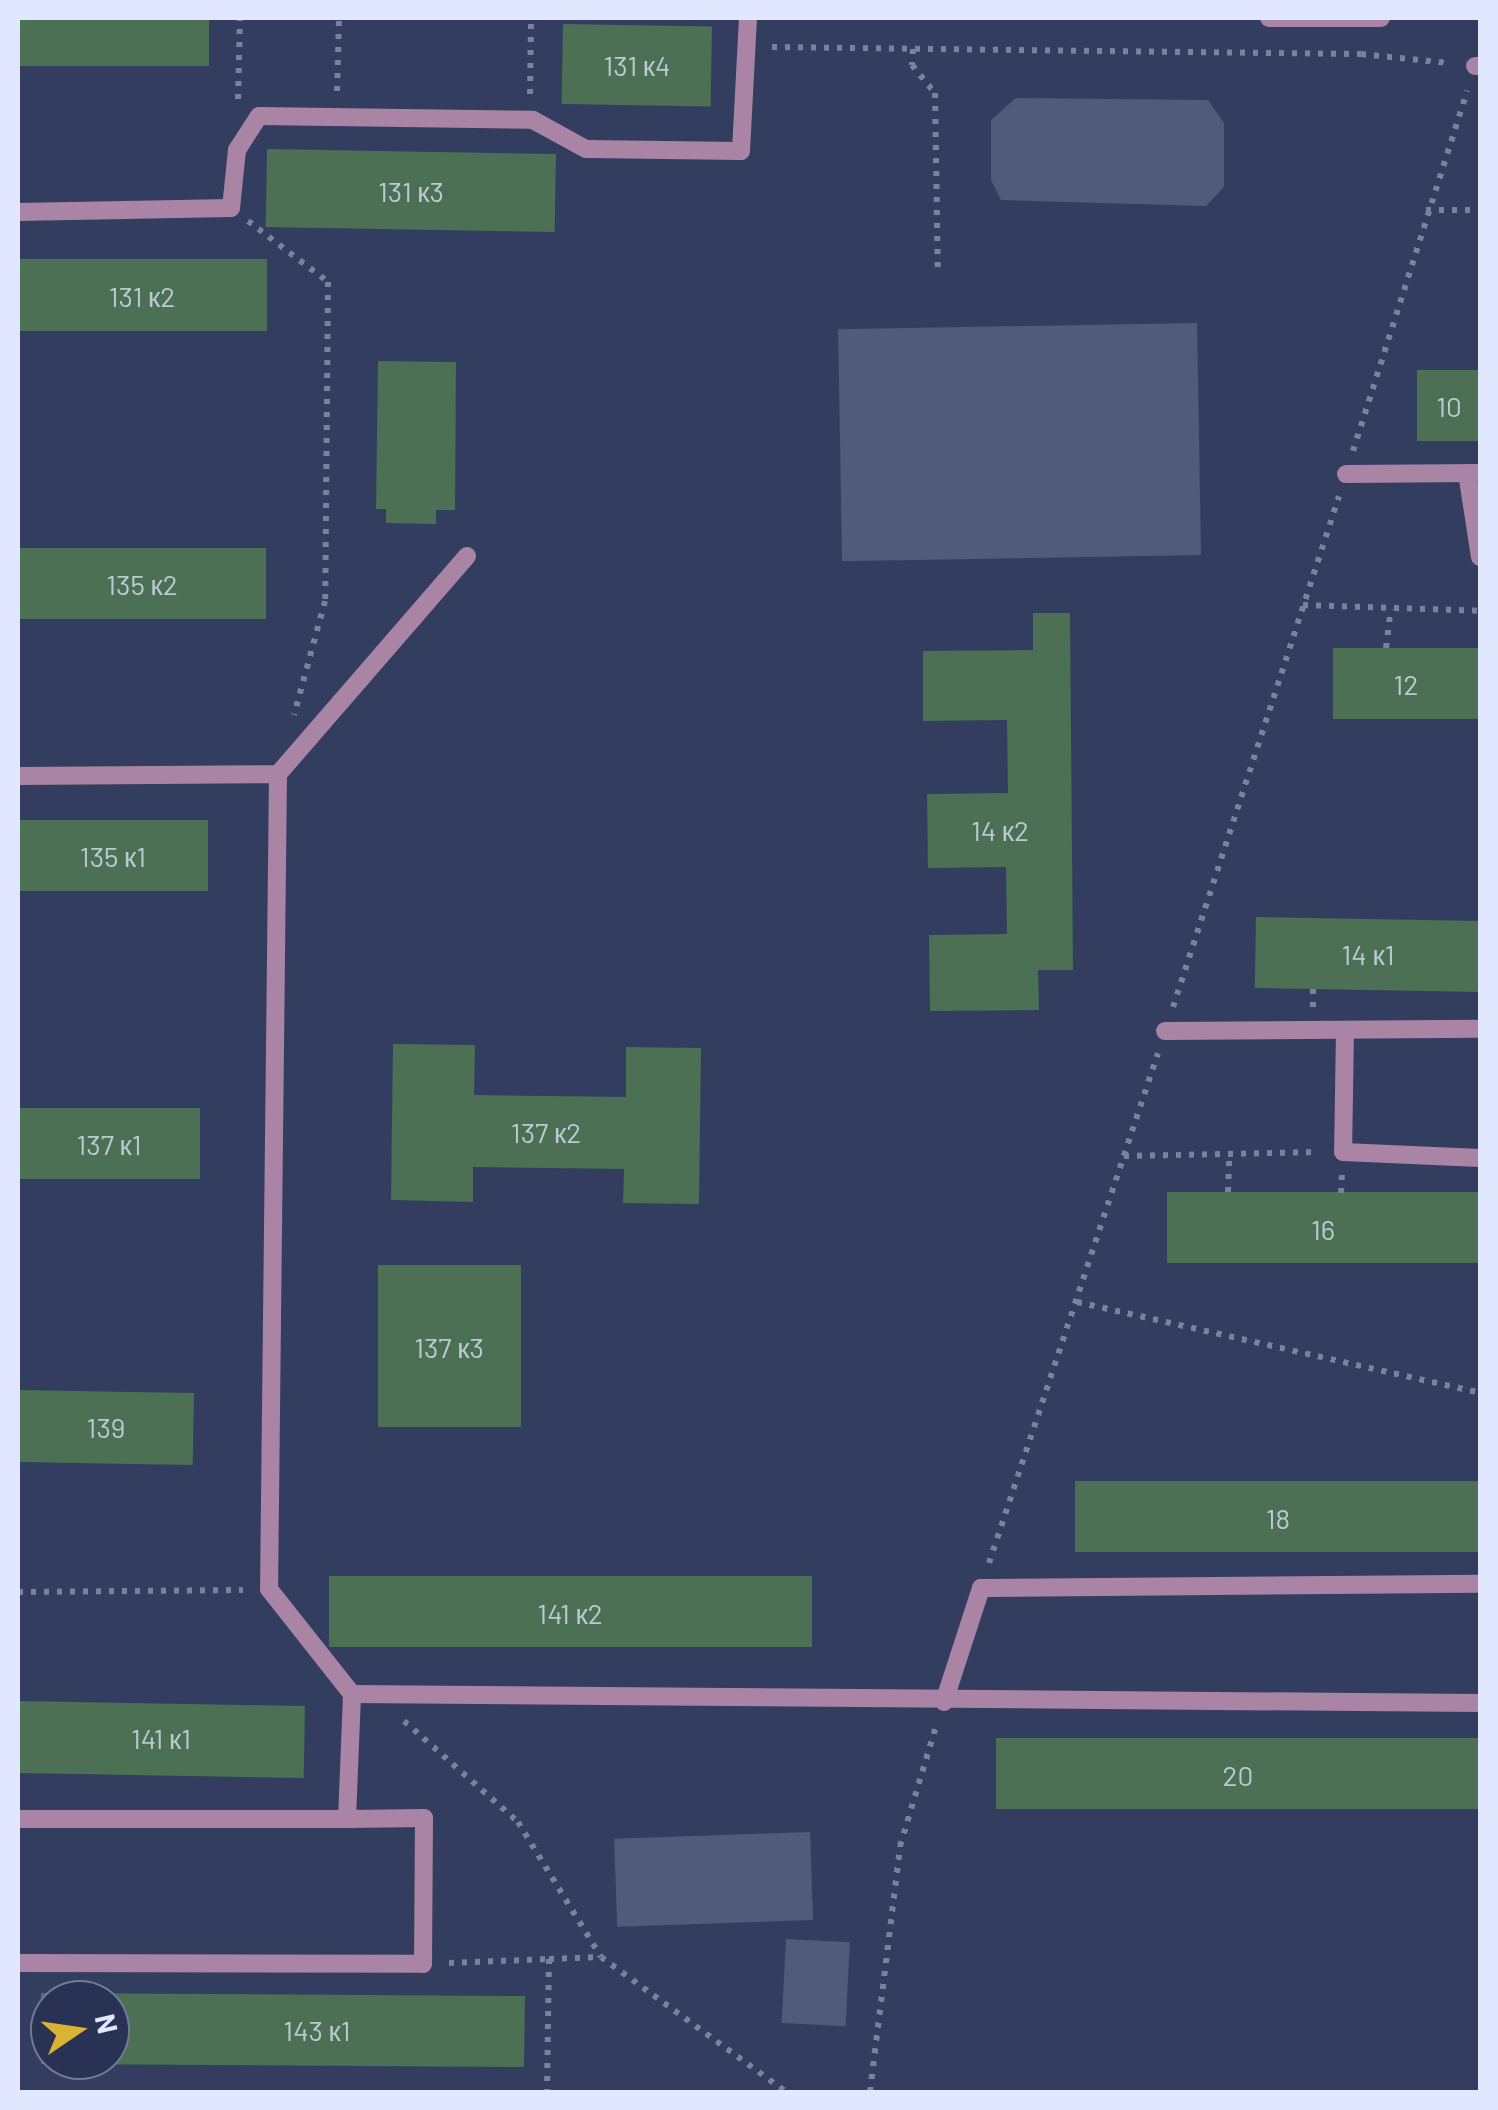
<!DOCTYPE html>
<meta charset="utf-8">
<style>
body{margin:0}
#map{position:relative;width:1498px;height:2110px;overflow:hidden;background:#333d60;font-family:Barlow,sans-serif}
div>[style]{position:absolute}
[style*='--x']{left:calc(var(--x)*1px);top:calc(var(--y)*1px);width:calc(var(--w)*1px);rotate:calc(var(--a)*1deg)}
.green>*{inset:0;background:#505a7a;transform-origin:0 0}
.building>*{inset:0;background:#4b7053;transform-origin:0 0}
.path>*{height:6px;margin-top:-3px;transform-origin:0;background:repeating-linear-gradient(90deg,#78819f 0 5px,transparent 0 13px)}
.service>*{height:18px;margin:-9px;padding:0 9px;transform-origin:9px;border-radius:9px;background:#a984a4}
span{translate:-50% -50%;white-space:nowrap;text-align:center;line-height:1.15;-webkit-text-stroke:8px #293254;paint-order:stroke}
.number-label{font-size:28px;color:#bbc9d3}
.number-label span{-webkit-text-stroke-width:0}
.frame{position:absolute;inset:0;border:20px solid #e0e7fe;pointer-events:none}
.north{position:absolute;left:30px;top:1980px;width:100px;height:100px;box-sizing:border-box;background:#293254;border:2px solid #727a98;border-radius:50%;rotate:77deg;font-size:28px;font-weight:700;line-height:40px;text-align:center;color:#e0e7fe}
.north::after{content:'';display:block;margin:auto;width:35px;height:45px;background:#dab333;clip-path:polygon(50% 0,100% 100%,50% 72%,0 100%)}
</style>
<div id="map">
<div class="green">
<i style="clip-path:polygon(1016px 98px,1208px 100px,1224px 123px,1224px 187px,1206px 206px,1001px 200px,991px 180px,991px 120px)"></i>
<i style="left:1197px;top:323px;width:232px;height:359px;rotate:89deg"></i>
<i style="left:810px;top:1832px;width:88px;height:196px;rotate:88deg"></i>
<i style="left:786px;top:1939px;width:64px;height:84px;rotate:3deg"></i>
</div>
<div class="building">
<i style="left:18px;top:18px;width:191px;height:48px"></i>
<i style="left:563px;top:24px;width:149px;height:80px;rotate:1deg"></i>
<i style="left:267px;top:149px;width:289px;height:78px;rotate:1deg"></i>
<i style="left:18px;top:259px;width:249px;height:72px"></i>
<i style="clip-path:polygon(378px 361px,456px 362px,455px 510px,436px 510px,436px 524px,386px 523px,386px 509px,376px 509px)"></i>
<i style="left:1417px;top:370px;width:63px;height:71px"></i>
<i style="left:18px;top:548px;width:248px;height:71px"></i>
<i style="clip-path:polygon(1033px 613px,1070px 613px,1073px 970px,1038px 970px,1039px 1010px,930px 1011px,929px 935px,1007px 934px,1006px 867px,928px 868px,927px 794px,1008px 793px,1007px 720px,923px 721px,923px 651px,1033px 650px)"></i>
<i style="left:1333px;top:648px;width:147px;height:71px"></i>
<i style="left:18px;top:820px;width:190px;height:71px"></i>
<i style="left:1256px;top:917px;width:224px;height:71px;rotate:1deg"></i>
<i style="clip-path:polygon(393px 1044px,475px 1045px,474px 1095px,626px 1097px,626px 1047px,701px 1048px,699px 1204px,623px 1203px,624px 1169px,473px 1167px,473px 1202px,391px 1200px)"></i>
<i style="left:18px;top:1108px;width:182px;height:71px"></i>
<i style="left:1167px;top:1192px;width:313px;height:71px"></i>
<i style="left:378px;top:1265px;width:143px;height:162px"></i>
<i style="left:18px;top:1390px;width:176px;height:72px;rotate:1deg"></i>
<i style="left:1075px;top:1481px;width:405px;height:71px"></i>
<i style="left:329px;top:1576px;width:483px;height:71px"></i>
<i style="left:18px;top:1701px;width:287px;height:72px;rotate:1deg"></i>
<i style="left:996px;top:1738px;width:484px;height:71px"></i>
<i style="clip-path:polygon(evenodd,41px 1993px,525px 1996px,524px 2067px,41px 2064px,41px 1993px,50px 2000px,110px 2000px,110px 2060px,50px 2060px,50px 2000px)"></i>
</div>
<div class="path">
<i style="--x:772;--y:47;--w:589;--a:0.68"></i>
<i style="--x:1361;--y:54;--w:88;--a:5.8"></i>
<i style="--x:913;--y:49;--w:16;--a:94"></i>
<i style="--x:912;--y:65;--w:36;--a:51"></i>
<i style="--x:935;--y:93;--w:182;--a:89.1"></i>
<i style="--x:337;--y:91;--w:73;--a:-88.4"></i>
<i style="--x:530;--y:94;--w:76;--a:-89.2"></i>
<i style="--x:238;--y:99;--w:81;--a:-88.6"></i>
<i style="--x:1426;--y:210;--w:54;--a:0"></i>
<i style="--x:248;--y:221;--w:101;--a:37.3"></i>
<i style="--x:328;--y:282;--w:319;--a:90.5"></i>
<i style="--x:325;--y:601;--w:118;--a:105.2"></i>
<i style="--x:1353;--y:451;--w:378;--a:-72.4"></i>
<i style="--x:1303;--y:605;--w:177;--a:1.9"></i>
<i style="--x:1386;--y:648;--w:39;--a:-83"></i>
<i style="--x:1313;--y:989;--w:18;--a:90"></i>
<i style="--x:1173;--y:1007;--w:537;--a:-72"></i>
<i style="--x:1124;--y:1156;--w:194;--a:-1.2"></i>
<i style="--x:1228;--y:1192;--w:38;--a:-88"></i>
<i style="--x:1341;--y:1193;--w:19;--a:-87"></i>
<i style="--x:1077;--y:1302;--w:413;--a:12.7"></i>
<i style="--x:989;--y:1563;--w:537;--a:-71.67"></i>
<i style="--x:18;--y:1592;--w:225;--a:-0.5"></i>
<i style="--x:404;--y:1721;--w:152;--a:41.5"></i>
<i style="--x:518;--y:1822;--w:158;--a:58.4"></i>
<i style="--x:601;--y:1957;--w:229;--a:36.1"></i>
<i style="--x:549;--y:1959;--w:52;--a:-2.2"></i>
<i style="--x:449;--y:1963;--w:100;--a:-2.3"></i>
<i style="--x:549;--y:1959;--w:133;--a:90.9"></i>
<i style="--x:870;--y:2092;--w:248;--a:-83"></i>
<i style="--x:900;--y:1846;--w:125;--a:-73.3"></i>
</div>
<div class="service">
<i style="--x:1269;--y:18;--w:112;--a:0"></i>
<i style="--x:1475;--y:66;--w:5;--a:0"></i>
<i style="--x:18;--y:212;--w:213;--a:-1.1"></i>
<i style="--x:231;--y:208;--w:58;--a:-84.1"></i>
<i style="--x:237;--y:150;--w:40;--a:-57.1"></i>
<i style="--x:259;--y:116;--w:274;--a:0.8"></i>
<i style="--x:533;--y:120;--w:60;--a:28.7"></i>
<i style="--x:586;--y:149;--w:155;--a:0.7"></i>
<i style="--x:741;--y:151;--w:133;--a:-87"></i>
<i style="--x:1467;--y:473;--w:85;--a:81.2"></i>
<i style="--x:1346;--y:474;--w:134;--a:-0.4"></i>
<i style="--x:467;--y:556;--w:289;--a:130.9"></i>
<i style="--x:278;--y:774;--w:815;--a:90.63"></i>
<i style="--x:269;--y:1589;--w:134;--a:51.7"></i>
<i style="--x:352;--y:1694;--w:1128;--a:0.46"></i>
<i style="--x:18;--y:776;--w:260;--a:-0.4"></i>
<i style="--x:1345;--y:1030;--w:122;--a:90.9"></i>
<i style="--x:1343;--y:1152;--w:137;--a:2.5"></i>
<i style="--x:1165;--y:1031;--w:315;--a:-0.4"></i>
<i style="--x:944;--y:1702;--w:120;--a:-72"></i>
<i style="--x:981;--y:1588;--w:499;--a:-0.5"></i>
<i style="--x:18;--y:1819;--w:329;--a:0"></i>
<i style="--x:347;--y:1819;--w:125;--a:-87.7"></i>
<i style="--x:18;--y:1963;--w:405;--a:0.1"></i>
<i style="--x:423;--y:1964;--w:146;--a:-89.6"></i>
<i style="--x:424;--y:1818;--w:77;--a:179.3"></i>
</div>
<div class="number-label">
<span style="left:637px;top:65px">131 к4</span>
<span style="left:411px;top:191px">131 к3</span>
<span style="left:142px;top:296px">131 к2</span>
<span style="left:1449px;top:406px">10</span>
<span style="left:142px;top:584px">135 к2</span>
<span style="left:1406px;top:684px">12</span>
<span style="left:1000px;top:830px">14 к2</span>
<span style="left:113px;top:856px">135 к1</span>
<span style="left:1368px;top:954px">14 к1</span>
<span style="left:546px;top:1132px">137 к2</span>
<span style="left:109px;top:1144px">137 к1</span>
<span style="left:1323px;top:1229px">16</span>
<span style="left:449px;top:1347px">137 к3</span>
<span style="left:106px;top:1427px">139</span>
<span style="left:1278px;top:1518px">18</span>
<span style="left:570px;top:1613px">141 к2</span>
<span style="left:161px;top:1738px">141 к1</span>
<span style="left:1238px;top:1775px">20</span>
<span style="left:317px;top:2030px">143 к1</span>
</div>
<div class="frame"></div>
<div class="north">N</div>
</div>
